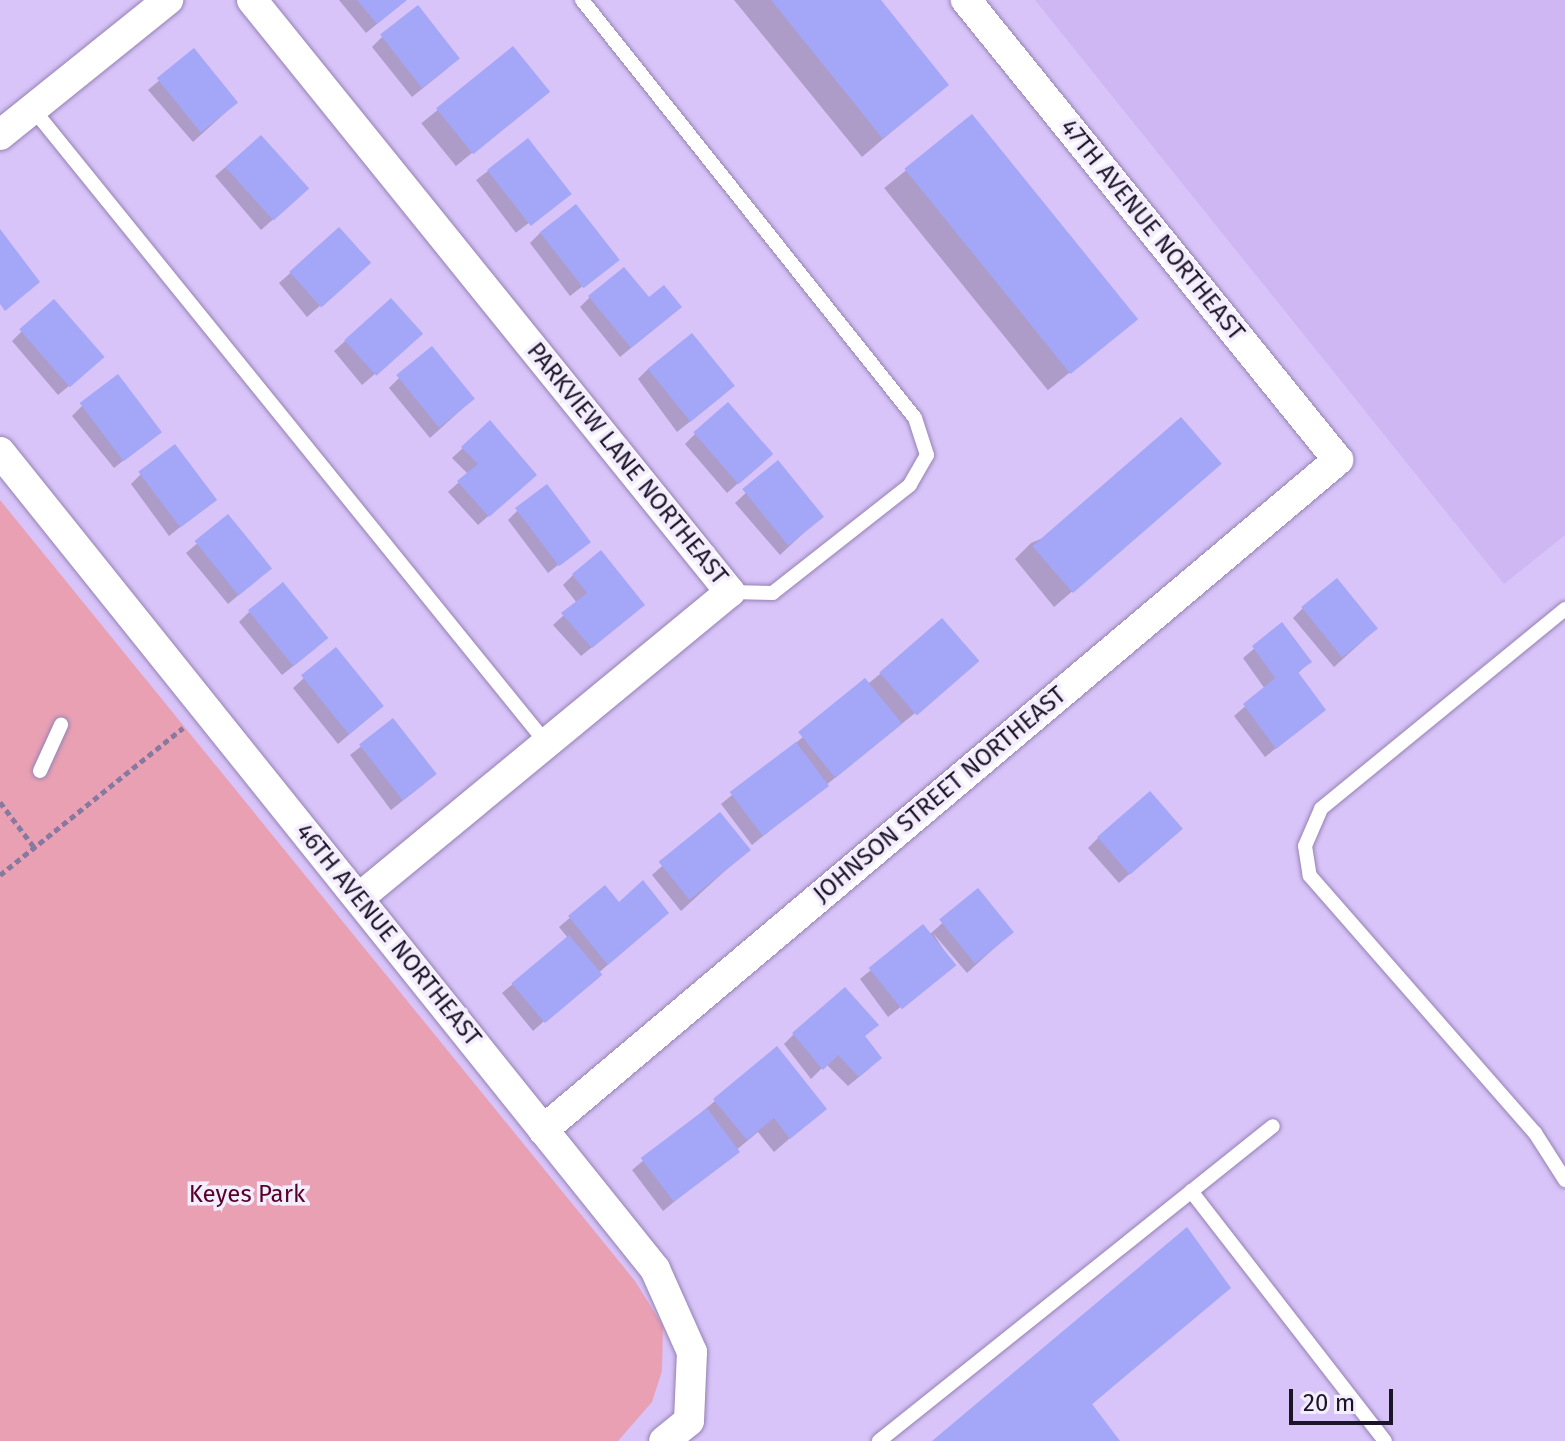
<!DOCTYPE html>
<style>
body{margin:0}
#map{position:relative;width:1565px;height:1441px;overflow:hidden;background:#d8c4f9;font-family:"Fira Sans",sans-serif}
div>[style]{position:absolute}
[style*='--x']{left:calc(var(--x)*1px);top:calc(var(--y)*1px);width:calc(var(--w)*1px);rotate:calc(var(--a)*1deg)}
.built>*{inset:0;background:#ceb7f2}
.green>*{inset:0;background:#e9a0b3}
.shadow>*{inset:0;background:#0003;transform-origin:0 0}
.building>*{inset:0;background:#a4a6f7;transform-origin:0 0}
.path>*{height:5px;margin-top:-2.5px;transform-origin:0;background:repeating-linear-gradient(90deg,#8879a0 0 6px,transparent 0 10px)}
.roads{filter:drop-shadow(0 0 2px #9582b3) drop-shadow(0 0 2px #9582b3)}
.service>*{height:14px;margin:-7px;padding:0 7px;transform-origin:7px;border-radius:7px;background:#fff}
.minor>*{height:30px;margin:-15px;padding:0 15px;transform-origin:15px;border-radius:15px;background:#fff}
span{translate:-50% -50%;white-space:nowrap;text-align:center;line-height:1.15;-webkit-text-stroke:7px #f3edfd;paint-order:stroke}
.street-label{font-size:24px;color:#1c1427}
.park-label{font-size:24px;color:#570127}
.scale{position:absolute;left:1289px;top:1389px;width:104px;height:36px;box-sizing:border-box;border:4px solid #1c1427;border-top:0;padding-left:10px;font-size:24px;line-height:28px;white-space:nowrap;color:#1c1427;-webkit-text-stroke:6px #f3edfd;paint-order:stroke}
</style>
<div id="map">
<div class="built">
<i style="clip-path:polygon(1035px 0,1565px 0,1565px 535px,1504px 584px)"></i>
</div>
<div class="green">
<i style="clip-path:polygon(0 500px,635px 1281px,663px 1326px,662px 1371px,652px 1402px,618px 1441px,0 1441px)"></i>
</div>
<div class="shadow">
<i style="clip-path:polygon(339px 0,406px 0,366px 33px)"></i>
<i style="clip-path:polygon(734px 0,879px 0,946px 85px,862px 157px)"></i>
<i style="clip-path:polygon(382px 37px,448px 68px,412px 97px,372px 47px)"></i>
<i style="left:513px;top:49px;width:55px;height:118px;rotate:51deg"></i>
<i style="clip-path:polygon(194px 51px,226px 112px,193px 142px,148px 90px)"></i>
<i style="left:972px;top:117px;width:260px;height:113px;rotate:51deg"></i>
<i style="clip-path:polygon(261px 137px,296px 199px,261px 230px,215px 176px)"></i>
<i style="left:528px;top:141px;width:66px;height:65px;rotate:53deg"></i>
<i style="clip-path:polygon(339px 230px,358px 273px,307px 317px,279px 283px)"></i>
<i style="clip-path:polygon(540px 233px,616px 260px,570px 296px,530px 243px)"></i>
<i style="clip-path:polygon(590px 297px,649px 300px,669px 317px,620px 357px,580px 307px)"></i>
<i style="clip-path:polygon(390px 301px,410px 344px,362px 385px,334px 351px)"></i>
<i style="clip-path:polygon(22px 331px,92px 367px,58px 395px,12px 341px)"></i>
<i style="clip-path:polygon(648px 369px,722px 396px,677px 432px,638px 379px)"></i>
<i style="clip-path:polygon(399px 378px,462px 409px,430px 438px,389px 388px)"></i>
<i style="clip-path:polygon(82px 406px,159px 432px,114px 468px,72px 416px)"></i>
<i style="clip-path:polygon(490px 423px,524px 485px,478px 525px,448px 492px,468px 474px,452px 458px)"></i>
<i style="clip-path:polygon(695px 434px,760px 464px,727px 493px,685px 444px)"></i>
<i style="clip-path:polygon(778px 463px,811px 526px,780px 555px,735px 503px)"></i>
<i style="clip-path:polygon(1220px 464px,1054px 607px,1015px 559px,1031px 543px)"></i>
<i style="clip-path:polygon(141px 474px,214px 500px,169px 536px,131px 484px)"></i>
<i style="clip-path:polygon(518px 510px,588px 541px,548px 573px,508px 520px)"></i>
<i style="clip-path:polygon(228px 517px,259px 578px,228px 604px,186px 553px)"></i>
<i style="clip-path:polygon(573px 575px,632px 615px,581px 656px,553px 625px,577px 603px,563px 585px)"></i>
<i style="clip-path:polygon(1303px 608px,1365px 639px,1334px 667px,1293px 618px)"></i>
<i style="clip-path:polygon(249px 612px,316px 648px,282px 675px,239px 622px)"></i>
<i style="clip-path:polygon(1282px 625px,1310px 662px,1297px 674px,1324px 710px,1265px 757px,1234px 716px,1265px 689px,1243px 658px)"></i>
<i style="clip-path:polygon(335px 650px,371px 716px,338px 744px,293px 688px)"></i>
<i style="clip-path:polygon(967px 671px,752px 845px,721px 804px,880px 674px)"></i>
<i style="clip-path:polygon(393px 721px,424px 784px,391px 810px,350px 755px)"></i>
<i style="clip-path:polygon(720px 815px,738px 859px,681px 911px,652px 875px)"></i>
<i style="clip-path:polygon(1098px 838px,1170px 839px,1119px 883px,1088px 848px)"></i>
<i style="clip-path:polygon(605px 888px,619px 905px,656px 922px,533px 1031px,502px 993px,568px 938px,559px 927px)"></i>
<i style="clip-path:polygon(978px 891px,1001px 942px,967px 973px,933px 933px,953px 965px,888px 1017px,860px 979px,923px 927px,929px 935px)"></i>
<i style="clip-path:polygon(794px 1034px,863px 1037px,870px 1068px,848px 1086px,826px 1064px,811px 1079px,784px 1044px)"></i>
<i style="clip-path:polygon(715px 1101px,825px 1108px,774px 1152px,758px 1132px,663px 1211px,632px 1170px)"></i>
<i style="clip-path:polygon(1228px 1288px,1091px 1405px,1118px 1441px,935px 1441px)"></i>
</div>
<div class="building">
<i style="clip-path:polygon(357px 0,407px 0,377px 24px)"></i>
<i style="clip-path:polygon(771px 0,881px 0,949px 85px,883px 139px)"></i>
<i style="left:418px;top:5px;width:68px;height:48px;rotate:52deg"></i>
<i style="left:513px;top:46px;width:59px;height:99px;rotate:51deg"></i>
<i style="left:194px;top:48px;width:70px;height:48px;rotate:51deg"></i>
<i style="left:972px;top:114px;width:264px;height:87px;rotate:51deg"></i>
<i style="left:261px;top:135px;width:72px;height:48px;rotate:48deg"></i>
<i style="left:528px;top:138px;width:71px;height:52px;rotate:52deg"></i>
<i style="left:576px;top:204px;width:71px;height:46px;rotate:52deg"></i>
<i style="left:339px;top:227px;width:48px;height:67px;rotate:48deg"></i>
<i style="clip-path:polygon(0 229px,40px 282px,5px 311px,0 304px)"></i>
<i style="clip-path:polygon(624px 267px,649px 297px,664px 285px,682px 307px,631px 348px,588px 296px)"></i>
<i style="left:391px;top:298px;width:48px;height:63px;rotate:48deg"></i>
<i style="left:54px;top:299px;width:77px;height:46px;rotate:49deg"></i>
<i style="left:692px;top:333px;width:68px;height:57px;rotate:51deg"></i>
<i style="left:432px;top:346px;width:68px;height:46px;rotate:51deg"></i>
<i style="left:118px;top:374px;width:73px;height:48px;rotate:53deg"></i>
<i style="left:728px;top:402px;width:69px;height:46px;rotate:49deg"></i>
<i style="left:1181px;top:417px;width:62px;height:197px;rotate:49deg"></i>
<i style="clip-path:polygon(490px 420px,537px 475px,489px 517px,457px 481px,478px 464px,461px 447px)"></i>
<i style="left:175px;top:444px;width:70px;height:46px;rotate:53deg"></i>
<i style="left:778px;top:460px;width:73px;height:46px;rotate:51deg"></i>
<i style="left:547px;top:484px;width:73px;height:40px;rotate:53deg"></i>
<i style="left:228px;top:514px;width:70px;height:43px;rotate:51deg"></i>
<i style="clip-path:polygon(601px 550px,645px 605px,592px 648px,561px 613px,587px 593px,572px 574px)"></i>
<i style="left:1337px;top:578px;width:65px;height:46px;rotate:51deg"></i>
<i style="left:283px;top:582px;width:72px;height:45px;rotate:51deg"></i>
<i style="left:942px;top:618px;width:57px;height:83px;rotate:49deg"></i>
<i style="clip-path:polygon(1282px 622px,1312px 662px,1298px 672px,1326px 710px,1276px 749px,1243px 704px,1275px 678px,1252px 646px)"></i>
<i style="left:336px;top:647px;width:76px;height:45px;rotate:51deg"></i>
<i style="left:865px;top:678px;width:59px;height:86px;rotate:51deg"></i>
<i style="left:393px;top:718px;width:71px;height:43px;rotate:52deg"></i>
<i style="left:796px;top:742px;width:55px;height:83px;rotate:53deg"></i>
<i style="left:1150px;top:791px;width:50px;height:70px;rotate:49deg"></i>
<i style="left:720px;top:812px;width:49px;height:79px;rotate:51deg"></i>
<i style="clip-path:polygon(643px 880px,669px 913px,608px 965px,568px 916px,605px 885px,619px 902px)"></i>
<i style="left:978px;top:888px;width:57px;height:50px;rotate:51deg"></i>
<i style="left:923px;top:924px;width:53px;height:70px;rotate:51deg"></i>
<i style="left:569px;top:935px;width:52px;height:75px;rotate:50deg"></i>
<i style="clip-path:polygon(845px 987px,879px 1025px,865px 1036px,882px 1058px,859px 1077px,838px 1055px,823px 1070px,792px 1033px)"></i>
<i style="clip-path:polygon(777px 1046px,827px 1109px,790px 1139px,774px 1118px,747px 1140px,713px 1099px)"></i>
<i style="left:707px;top:1108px;width:55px;height:83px;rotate:53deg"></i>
<i style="clip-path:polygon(1187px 1227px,1231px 1288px,1092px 1404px,1120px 1441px,932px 1441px)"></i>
</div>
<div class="path">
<i style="--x:0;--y:802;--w:56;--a:52.9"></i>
<i style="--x:0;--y:875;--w:235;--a:-38.8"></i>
</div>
<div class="roads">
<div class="service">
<i style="--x:582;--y:0;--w:534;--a:51.46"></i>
<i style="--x:915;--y:418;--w:39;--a:72"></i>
<i style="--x:927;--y:455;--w:34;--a:120"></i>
<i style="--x:910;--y:485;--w:174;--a:141.8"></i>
<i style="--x:773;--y:593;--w:43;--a:-178.7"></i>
<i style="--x:33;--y:109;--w:817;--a:51.01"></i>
<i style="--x:1565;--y:609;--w:315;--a:140.7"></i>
<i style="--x:1321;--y:809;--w:40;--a:113.4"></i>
<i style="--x:1305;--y:846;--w:30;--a:81"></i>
<i style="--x:1310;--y:876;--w:342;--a:48.8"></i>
<i style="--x:1535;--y:1133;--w:56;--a:57.4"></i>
<i style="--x:40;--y:771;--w:51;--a:-65.5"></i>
<i style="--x:1191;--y:1191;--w:316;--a:52.2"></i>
<i style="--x:879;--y:1441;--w:504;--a:-38.64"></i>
</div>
<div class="minor">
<i style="--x:252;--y:0;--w:761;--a:51.08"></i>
<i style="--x:730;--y:592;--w:481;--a:140.5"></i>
<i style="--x:0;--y:135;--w:216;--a:-38.8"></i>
<i style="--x:0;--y:452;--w:1047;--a:51.28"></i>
<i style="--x:655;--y:1269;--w:91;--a:66"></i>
<i style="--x:692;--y:1352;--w:69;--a:92.5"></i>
<i style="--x:689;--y:1421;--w:32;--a:141"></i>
<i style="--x:543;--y:1130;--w:1040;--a:-40.12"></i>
<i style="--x:1338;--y:460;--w:592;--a:-128.96"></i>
</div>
</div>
<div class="street-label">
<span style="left:1152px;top:230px;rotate:51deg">47TH AVENUE NORTHEAST</span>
<span style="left:627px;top:464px;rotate:51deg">PARKVIEW LANE NORTHEAST</span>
<span style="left:940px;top:795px;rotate:-40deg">JOHNSON STREET NORTHEAST</span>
<span style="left:388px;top:935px;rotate:51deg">46TH AVENUE NORTHEAST</span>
</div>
<div class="park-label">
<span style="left:247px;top:1195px">Keyes Park</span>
</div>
<div class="scale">20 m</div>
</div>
